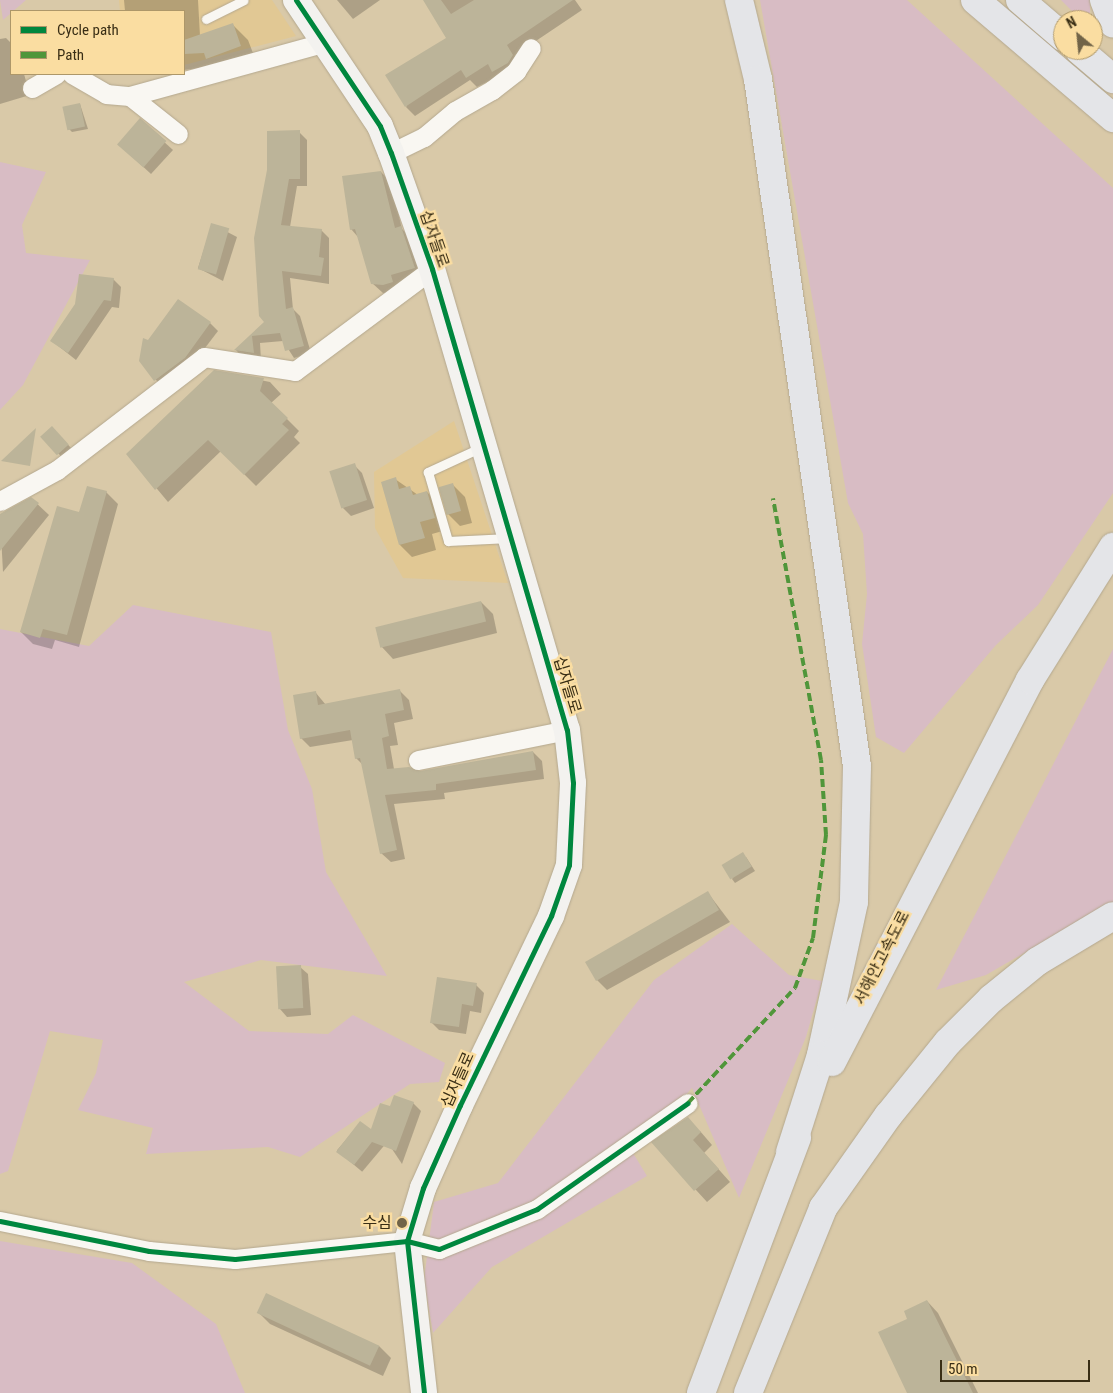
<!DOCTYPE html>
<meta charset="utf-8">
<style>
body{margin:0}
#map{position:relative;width:1113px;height:1393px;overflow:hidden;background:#d9c9a8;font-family:"Roboto Condensed","Noto Sans KR",sans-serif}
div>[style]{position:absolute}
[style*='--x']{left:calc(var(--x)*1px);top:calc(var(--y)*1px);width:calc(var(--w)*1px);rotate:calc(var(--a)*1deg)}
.built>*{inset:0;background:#e1c894}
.green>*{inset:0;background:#d8bcc4}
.shadow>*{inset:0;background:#0003;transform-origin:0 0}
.building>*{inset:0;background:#bcb499;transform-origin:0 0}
.roads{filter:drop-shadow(0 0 1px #b4a88f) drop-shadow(0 0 1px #b4a88f)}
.lane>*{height:9px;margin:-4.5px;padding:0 4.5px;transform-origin:4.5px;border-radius:4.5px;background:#f9f7f2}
.street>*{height:19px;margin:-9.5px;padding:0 9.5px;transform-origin:9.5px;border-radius:9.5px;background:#f9f7f2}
.secondary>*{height:26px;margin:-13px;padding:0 13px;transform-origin:13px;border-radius:13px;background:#f3f2ef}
.highway>*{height:28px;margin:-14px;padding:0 14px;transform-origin:14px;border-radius:14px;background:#e4e5e8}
.quiet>*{height:4px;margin-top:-2px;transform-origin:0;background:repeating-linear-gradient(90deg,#50963a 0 8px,transparent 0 12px)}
.cycleway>*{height:5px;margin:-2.5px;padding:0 2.5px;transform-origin:2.5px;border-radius:2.5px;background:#00873e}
.dots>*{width:14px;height:14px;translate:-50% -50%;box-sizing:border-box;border:2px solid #fadda1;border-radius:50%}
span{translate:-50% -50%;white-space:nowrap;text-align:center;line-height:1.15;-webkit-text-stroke:5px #fadda1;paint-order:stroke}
.street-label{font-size:16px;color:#392e15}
.poi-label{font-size:16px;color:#392e15}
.right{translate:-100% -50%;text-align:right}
.legend{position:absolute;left:10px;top:10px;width:175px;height:65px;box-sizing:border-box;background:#fadda1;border:1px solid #ad9769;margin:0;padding:6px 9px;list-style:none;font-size:15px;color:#392e15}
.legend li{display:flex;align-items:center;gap:10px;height:25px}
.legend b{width:25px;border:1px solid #ad9769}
.north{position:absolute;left:1053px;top:10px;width:50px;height:50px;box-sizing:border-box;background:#fadda1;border:1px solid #ad9769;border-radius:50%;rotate:332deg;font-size:14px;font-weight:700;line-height:20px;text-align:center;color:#392e15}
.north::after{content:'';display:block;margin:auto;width:18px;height:22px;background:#716448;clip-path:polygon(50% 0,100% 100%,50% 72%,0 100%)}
.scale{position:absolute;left:940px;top:1360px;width:150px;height:22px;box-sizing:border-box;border:2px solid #392e15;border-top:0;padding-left:6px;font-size:15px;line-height:18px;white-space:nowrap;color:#392e15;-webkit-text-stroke:4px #fadda1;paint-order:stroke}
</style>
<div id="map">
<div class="built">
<i style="clip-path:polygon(119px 0,272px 0,296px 36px,184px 65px,184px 11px,120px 11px)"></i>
<i style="clip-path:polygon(454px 421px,508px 583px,403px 578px,375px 528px,374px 472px)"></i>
</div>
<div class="green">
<i style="clip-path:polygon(0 0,26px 0,3px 20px)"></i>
<i style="clip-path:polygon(760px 0,907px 0,1113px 188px,1113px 493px,1038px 605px,996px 645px,904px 753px,876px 737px,862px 644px,867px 594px,863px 534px,848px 503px)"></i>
<i style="clip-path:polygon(1061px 0,1090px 0,1090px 20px,1081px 20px)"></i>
<i style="clip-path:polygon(0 162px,46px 172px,22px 225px,26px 253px,90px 260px,23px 385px,0 410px)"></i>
<i style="clip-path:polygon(133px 605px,271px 632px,288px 730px,312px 789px,326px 872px,387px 976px,261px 960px,184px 982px,249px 1031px,328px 1034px,353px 1015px,445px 1063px,439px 1082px,410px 1084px,300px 1157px,268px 1147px,146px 1154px,153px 1128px,78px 1110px,96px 1073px,103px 1040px,50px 1031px,8px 1171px,0 1174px,0 629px,89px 646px)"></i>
<i style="clip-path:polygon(1113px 649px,1113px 902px,986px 975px,936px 990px)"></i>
<i style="clip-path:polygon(732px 924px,789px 975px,822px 981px,806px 1037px,739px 1198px,692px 1088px,633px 1153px,647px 1176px,492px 1267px,433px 1333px,424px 1280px,434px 1202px,498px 1183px,654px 980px)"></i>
<i style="clip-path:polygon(0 1241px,132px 1263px,216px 1324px,245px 1393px,0 1393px)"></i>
</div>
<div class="shadow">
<i style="clip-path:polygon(124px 0,198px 0,200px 36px,233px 25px,248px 40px,256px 61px,184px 70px,184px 11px,125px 11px)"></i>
<i style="clip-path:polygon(337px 0,380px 0,353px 19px)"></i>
<i style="clip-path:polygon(425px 0,575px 0,582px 10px,515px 55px,521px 65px,477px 87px,470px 80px,415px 116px,406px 107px,447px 38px)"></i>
<i style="clip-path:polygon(6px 38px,11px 43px,11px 74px,24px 74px,30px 95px,0 104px,0 39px)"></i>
<i style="clip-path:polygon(80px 104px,88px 129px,72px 132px,68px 128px)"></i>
<i style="clip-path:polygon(140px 120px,173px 150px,151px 174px,126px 151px)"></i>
<i style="clip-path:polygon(299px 132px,307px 140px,307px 186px,297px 186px,290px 227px,321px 230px,329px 238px,329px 284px,290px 278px,293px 309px,300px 316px,311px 353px,294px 358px,283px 341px,260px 343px,261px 360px,243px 358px,236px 350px,266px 322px,255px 238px)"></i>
<i style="clip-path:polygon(381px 172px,391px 182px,402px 229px,411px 238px,424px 278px,402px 292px,383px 293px,372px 283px,358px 237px,351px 229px)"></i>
<i style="clip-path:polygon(212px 224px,237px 237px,223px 281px,198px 268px)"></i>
<i style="clip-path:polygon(113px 279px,121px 287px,119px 308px,112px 307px,76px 360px,52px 341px)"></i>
<i style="clip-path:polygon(210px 323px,218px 331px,192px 365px,163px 388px,140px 361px,149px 342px)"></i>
<i style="clip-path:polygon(214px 371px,270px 382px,281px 394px,271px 403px,299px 431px,294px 437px,300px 443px,256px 486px,221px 451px,168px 502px,128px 454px)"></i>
<i style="left:57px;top:433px;width:22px;height:13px;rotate:47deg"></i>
<i style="clip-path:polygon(354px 465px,362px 473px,374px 508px,351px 516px,343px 508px)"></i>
<i style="clip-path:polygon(395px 479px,418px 495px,427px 492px,439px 504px,446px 530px,432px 534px,436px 550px,412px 557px,400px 545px,382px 483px)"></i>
<i style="clip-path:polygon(453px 485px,465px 497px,472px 523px,460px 526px,448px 514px)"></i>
<i style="clip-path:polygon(106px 492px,118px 504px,79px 647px,55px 640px,52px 649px,33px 644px,21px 632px,80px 514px)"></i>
<i style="clip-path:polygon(31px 498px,49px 515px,3px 572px,0 517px)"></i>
<i style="clip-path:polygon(481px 602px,493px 614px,497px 633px,393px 659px,381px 646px)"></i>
<i style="clip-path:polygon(400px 691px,409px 700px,413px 719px,394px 723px,398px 745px,390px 746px,394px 769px,420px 772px,533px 752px,542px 761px,544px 779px,444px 793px,445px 799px,394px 804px,405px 859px,391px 862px,381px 853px,363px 765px,356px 758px,353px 740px,310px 747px,301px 738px,316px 693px,326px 705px)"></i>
<i style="clip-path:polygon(746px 857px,755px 871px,735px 883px,732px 879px)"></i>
<i style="clip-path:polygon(708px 893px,730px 922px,607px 990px,595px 978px)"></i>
<i style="clip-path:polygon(300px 967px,308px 974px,311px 1015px,287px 1017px,280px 1009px)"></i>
<i style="clip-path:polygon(476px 985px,484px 993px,481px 1013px,470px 1011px,466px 1034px,439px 1030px,431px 1022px)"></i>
<i style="clip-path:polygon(413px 1103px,421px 1111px,402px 1164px,374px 1122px,391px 1108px)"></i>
<i style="left:360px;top:1123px;width:33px;height:36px;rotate:40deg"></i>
<i style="clip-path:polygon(700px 1131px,712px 1145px,704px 1153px,730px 1182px,707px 1202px,653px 1143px)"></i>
<i style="clip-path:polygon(927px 1301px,938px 1313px,978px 1393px,908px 1393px,909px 1319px)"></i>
<i style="clip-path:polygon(258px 1312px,379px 1346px,391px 1358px,383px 1376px,270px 1324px)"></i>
</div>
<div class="building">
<i style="clip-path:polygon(423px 0,441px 0,451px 14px,474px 0,573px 0,507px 45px,513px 55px,508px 63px,492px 72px,488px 64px,466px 78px,461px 70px,405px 107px,385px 75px,446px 38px)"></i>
<i style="clip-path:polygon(233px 23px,241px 46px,206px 59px,204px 53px,184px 54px,184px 40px)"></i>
<i style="left:80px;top:103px;width:24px;height:18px;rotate:78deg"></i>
<i style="left:140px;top:118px;width:35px;height:35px;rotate:41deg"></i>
<i style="clip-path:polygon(300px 130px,300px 179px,289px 179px,281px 225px,322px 229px,319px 257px,324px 258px,321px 276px,282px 271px,286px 309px,293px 307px,304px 346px,285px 351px,280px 333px,252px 336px,254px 353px,234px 350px,264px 322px,259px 316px,254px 238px,267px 170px,267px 131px)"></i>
<i style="clip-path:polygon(381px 171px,395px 228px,401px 226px,415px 268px,391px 275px,393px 282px,383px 285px,371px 284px,355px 229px,350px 230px,342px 176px)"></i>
<i style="left:211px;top:223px;width:19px;height:48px;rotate:16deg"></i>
<i style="clip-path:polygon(79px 274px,114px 278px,111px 301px,104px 300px,68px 353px,50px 341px,75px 304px)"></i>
<i style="clip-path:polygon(178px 299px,211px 322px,185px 358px,154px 381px,139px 361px,143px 338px,148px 340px)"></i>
<i style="clip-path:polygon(214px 370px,264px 378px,260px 391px,288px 418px,282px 424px,289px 430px,244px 475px,208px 440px,155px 490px,126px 454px)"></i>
<i style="left:52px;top:426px;width:25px;height:16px;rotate:48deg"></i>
<i style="clip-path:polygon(36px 428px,30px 466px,1px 461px)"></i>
<i style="left:355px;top:463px;width:39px;height:27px;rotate:72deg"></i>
<i style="clip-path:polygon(396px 477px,399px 489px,410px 486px,413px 495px,427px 491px,435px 518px,420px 522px,425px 538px,399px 545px,381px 482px)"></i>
<i style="left:453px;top:483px;width:29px;height:15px;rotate:74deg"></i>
<i style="clip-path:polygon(87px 486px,107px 491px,67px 635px,43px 629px,40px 638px,20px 632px,57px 506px,79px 512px)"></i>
<i style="clip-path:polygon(31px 497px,39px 503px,0 551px,0 514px)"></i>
<i style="left:481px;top:601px;width:21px;height:109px;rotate:76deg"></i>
<i style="clip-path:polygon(400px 689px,404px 710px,385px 714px,389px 736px,382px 738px,387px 769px,409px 767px,420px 771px,533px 751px,536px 770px,436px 784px,436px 790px,385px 795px,397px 850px,380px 854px,360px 758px,355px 759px,350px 730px,300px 739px,293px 695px,316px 691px,318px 705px)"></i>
<i style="left:743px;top:852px;width:17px;height:25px;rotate:59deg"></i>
<i style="left:708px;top:891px;width:22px;height:142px;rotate:60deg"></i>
<i style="left:301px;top:965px;width:43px;height:25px;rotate:87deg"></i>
<i style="clip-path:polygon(437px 977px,477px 983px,473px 1006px,462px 1004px,459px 1027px,430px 1023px)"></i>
<i style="clip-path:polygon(394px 1095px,414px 1102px,396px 1151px,372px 1142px,354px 1165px,336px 1152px,360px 1121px,371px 1129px,380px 1103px,390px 1106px)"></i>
<i style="clip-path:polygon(688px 1117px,701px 1132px,693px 1140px,719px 1169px,694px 1191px,651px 1142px)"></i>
<i style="left:266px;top:1293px;width:125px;height:22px;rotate:25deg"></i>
<i style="clip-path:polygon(927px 1300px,973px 1393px,907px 1393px,878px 1332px,907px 1319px,904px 1311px)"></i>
</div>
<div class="roads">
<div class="lane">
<i style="--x:206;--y:19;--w:42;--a:-26.6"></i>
<i style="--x:482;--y:447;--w:60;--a:155.2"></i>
<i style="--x:428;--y:472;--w:72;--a:73.8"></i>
<i style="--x:448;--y:541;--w:61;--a:-2.8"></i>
</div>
<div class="street">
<i style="--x:72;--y:74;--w:39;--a:30"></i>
<i style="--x:106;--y:94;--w:24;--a:5"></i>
<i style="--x:130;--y:96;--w:203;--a:-15.4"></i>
<i style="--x:32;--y:88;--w:28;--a:-30"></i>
<i style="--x:130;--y:96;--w:61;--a:38.4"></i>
<i style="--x:391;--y:153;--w:37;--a:-26"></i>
<i style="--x:424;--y:137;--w:40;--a:-40"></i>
<i style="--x:455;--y:111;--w:43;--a:-29.6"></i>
<i style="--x:492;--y:90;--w:31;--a:-38"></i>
<i style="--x:516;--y:71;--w:27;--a:-57"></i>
<i style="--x:0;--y:501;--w:65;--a:-28.5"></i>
<i style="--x:57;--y:470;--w:185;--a:-37.5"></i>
<i style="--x:204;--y:357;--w:92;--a:8.7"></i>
<i style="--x:295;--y:371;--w:171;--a:-36.7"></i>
<i style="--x:418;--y:760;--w:152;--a:-11.4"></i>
<i style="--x:0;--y:1221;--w:152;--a:11.4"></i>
<i style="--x:149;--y:1251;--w:86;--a:5.3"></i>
<i style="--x:235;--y:1259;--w:173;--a:-6"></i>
<i style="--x:407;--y:1241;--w:33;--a:14"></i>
<i style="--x:439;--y:1249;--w:106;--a:-22.2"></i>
<i style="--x:537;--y:1209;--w:184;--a:-35.1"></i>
</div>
<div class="secondary">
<i style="--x:296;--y:0;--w:151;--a:56.3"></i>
<i style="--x:380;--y:126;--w:29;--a:68"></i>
<i style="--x:391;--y:153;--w:123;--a:70.5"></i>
<i style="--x:432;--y:269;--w:480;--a:73.7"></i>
<i style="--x:567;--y:730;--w:53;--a:83.5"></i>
<i style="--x:573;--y:783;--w:82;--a:92.8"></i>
<i style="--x:569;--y:865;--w:54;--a:109.4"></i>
<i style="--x:551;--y:916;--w:210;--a:115.7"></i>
<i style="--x:460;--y:1105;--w:91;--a:114"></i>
<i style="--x:423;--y:1188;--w:55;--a:106.8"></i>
<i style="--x:407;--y:1241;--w:153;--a:83.6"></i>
</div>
<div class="highway">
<i style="--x:739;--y:0;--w:81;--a:76.5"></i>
<i style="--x:758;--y:79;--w:694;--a:81.8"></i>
<i style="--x:857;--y:766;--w:136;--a:91.3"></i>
<i style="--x:854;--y:902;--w:157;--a:102.2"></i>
<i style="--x:821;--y:1055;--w:102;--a:107.7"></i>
<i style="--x:975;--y:0;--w:182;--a:40.5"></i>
<i style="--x:1020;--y:0;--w:57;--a:40.7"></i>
<i style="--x:1104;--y:0;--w:25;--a:69"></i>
<i style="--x:1079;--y:50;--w:45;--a:40.5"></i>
<i style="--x:832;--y:1062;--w:430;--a:-62.6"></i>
<i style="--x:1030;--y:680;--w:157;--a:-58"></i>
<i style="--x:701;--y:1393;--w:273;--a:-69.4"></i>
<i style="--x:748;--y:1393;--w:200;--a:-67.9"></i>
<i style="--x:823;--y:1208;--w:113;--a:-54.8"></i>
<i style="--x:888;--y:1116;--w:95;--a:-51"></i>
<i style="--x:948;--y:1042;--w:61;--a:-45"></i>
<i style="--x:991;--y:999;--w:60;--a:-39"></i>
<i style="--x:1038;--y:961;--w:87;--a:-31"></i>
</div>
</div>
<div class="quiet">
<i style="--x:688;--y:1103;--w:157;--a:-47.1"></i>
<i style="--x:795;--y:988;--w:53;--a:-70.2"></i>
<i style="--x:813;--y:938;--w:104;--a:-82.8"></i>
<i style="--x:826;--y:835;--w:75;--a:-93.8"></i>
<i style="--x:821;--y:760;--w:266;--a:-100.4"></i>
</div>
<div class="cycleway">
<i style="--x:296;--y:0;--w:151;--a:56.3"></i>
<i style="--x:380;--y:126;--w:29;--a:68"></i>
<i style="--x:391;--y:153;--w:123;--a:70.5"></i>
<i style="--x:432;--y:269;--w:480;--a:73.7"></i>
<i style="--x:567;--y:730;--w:53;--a:83.5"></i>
<i style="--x:573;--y:783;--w:82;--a:92.8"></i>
<i style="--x:569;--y:865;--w:54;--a:109.4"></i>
<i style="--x:551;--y:916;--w:210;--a:115.7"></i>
<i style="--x:460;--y:1105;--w:91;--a:114"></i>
<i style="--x:423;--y:1188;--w:55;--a:106.8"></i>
<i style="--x:407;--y:1241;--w:153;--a:83.6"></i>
<i style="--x:0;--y:1221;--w:152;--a:11.4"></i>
<i style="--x:149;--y:1251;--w:86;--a:5.3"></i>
<i style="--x:235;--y:1259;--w:173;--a:-6"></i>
<i style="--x:407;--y:1241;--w:33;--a:14"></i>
<i style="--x:439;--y:1249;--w:106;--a:-22.2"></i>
<i style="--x:537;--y:1209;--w:184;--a:-35.1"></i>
</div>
<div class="dots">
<i style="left:402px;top:1223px;background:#716448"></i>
</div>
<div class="street-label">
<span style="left:434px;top:239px;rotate:71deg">십자들로</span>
<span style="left:567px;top:685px;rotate:73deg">십자들로</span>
<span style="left:882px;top:958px;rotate:-63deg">서해안고속도로</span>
<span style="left:458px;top:1080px;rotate:-66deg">십자들로</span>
</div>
<div class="poi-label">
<span class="right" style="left:392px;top:1223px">수심</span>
</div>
<ul class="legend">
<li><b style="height:6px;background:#00873e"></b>Cycle path</li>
<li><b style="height:6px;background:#50963a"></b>Path</li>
</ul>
<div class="north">N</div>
<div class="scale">50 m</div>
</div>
